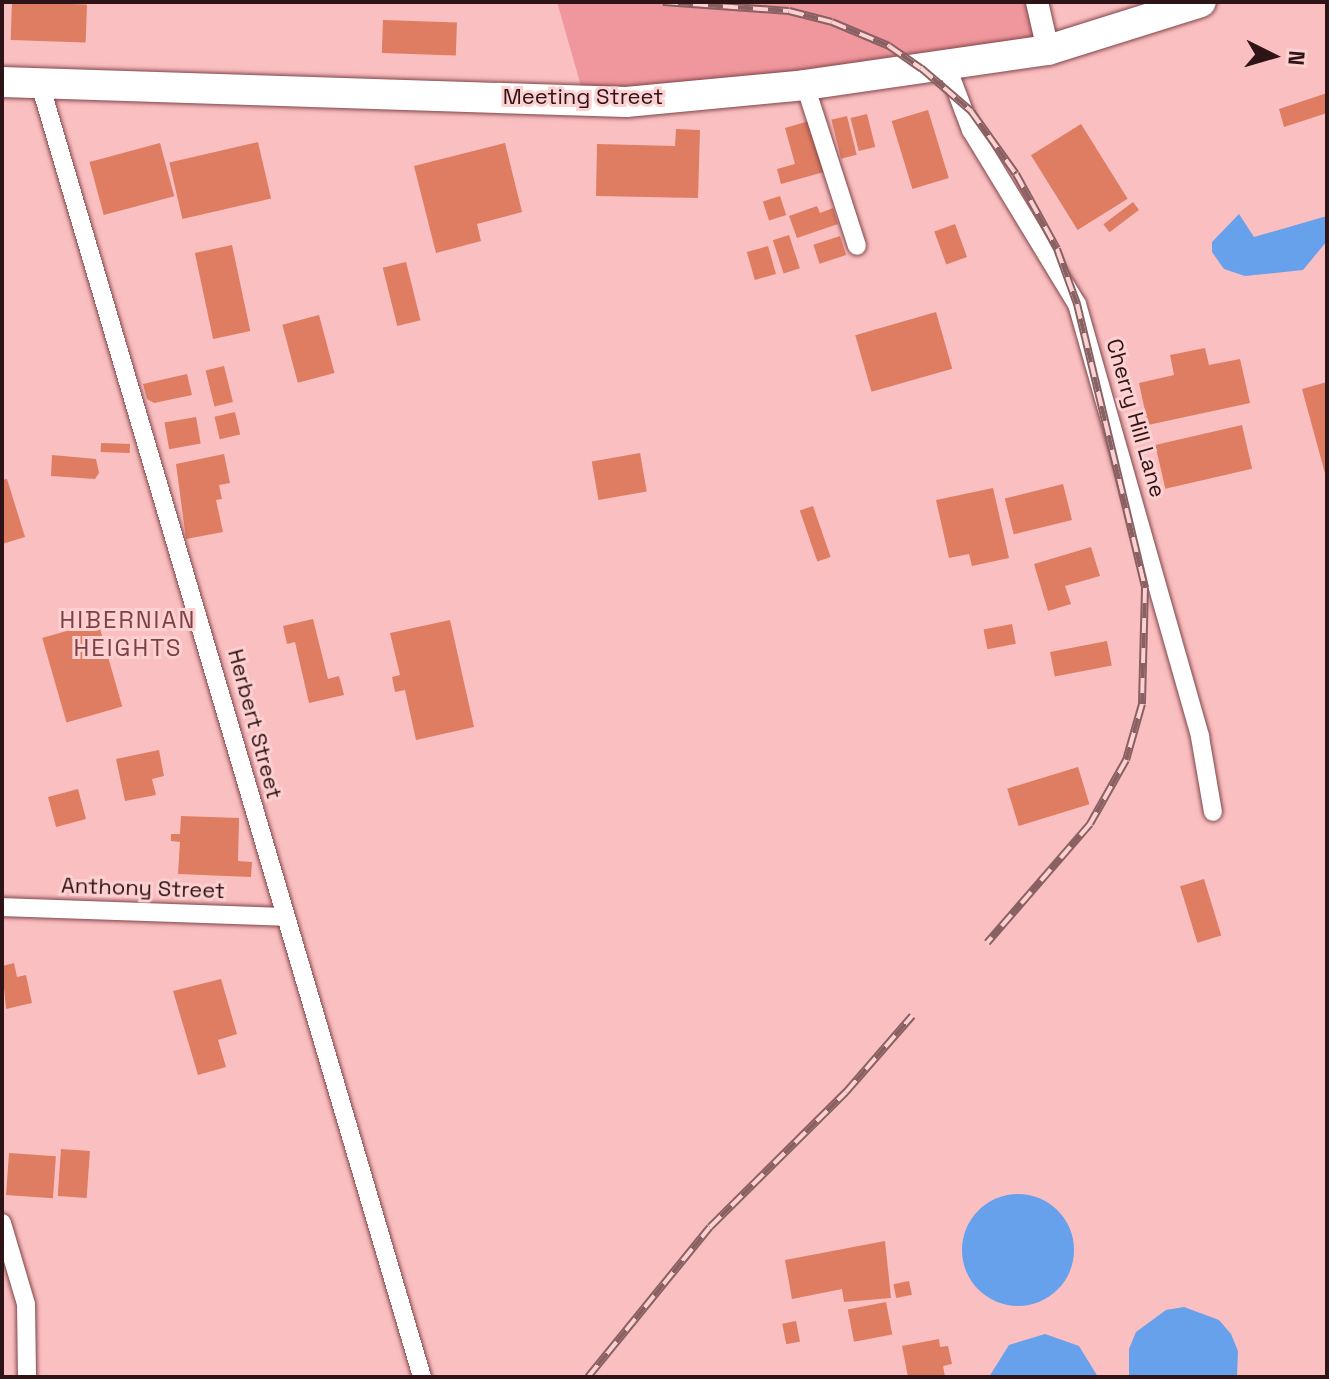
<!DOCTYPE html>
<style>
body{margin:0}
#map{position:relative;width:1329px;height:1379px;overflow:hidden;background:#fabfc1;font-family:"Space Grotesk",sans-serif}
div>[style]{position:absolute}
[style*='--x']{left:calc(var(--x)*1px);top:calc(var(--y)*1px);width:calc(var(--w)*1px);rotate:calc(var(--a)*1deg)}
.green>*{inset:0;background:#ef979c}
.water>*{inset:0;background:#67a0eb}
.round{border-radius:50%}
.building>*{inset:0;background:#de7d62;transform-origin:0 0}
.roads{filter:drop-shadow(0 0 2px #814448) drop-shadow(0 0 2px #814448)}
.minor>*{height:18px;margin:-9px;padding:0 9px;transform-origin:9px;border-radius:9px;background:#fff}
.tertiary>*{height:22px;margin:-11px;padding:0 11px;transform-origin:11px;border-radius:11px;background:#fff}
.primary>*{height:30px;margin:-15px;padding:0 15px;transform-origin:15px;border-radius:15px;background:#fff}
.rail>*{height:8px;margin-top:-4px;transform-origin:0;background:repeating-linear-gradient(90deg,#fdd0d2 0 15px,#8a6163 0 30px);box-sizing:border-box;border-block:2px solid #8a6163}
span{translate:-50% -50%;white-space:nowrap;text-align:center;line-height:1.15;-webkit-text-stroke:6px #fdd0d2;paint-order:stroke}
.street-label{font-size:22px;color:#2e1416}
.neighbourhood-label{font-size:24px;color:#7d4045;letter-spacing:2px}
.frame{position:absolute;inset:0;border:4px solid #2e1416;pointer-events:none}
.north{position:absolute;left:1233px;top:16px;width:80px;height:80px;-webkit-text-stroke:6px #fdd0d2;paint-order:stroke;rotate:95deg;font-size:22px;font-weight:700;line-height:32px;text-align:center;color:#2e1416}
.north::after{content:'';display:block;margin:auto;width:28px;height:36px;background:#2e1416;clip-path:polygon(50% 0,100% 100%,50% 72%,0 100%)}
</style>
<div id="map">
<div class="green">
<i style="clip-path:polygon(557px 2px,1037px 2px,1048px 50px,585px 100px)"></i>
</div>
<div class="water">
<i style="clip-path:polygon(1239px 214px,1254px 237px,1327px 216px,1327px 241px,1303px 270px,1245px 276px,1224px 269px,1212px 252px,1212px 242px)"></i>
<i class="round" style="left:962px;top:1194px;width:112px;height:112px"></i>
<i style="clip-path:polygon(1184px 1307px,1219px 1320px,1231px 1334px,1238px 1351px,1237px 1377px,1129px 1377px,1129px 1349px,1136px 1332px,1166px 1310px)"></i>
<i style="clip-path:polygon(1045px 1334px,1079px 1346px,1098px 1377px,989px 1377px,1009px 1345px)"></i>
</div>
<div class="building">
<i style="left:12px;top:2px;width:75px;height:38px;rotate:2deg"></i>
<i style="left:383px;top:20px;width:74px;height:33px;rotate:2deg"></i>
<i style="clip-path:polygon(1327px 93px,1327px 113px,1284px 127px,1279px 109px)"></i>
<i style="left:928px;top:110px;width:71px;height:38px;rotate:73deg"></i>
<i style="left:867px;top:114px;width:34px;height:17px;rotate:76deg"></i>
<i style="left:847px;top:116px;width:40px;height:16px;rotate:76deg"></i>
<i style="clip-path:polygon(809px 121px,824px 172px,781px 184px,777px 169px,795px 164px,785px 128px)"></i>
<i style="left:1081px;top:124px;width:88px;height:59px;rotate:58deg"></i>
<i style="clip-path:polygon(676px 129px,700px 130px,698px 198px,596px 196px,597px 144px,675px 146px)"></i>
<i style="left:258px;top:142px;width:58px;height:91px;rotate:77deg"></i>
<i style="left:160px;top:143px;width:55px;height:73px;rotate:75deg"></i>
<i style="clip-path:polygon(505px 143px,522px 212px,477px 224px,481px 241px,436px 253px,414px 166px)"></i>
<i style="left:780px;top:196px;width:20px;height:18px;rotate:72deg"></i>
<i style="left:1133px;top:202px;width:10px;height:37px;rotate:53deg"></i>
<i style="clip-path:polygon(817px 206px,820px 213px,833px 208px,838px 224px,797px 238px,789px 216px)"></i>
<i style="left:955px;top:224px;width:35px;height:22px;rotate:70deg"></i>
<i style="left:789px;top:235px;width:35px;height:17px;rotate:72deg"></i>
<i style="left:840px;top:236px;width:20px;height:28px;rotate:72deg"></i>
<i style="left:232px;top:245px;width:88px;height:38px;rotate:78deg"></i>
<i style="left:768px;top:246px;width:29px;height:22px;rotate:74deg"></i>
<i style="left:406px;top:262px;width:60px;height:24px;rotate:76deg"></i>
<i style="left:936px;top:312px;width:59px;height:84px;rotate:74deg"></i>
<i style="left:319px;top:315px;width:60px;height:38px;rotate:75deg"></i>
<i style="clip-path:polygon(1205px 348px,1209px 365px,1240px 359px,1250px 403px,1148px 425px,1139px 383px,1174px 375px,1170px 355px)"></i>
<i style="left:224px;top:366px;width:37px;height:19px;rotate:76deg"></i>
<i style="clip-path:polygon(187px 374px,192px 395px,154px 403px,147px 399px,143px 384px)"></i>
<i style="clip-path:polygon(1327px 382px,1327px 477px,1326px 477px,1302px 389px)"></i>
<i style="left:235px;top:412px;width:23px;height:21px;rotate:77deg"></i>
<i style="left:196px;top:417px;width:27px;height:32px;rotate:80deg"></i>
<i style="left:1242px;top:425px;width:45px;height:89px;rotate:77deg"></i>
<i style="left:101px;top:443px;width:29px;height:9px;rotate:2deg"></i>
<i style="left:640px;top:453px;width:39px;height:49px;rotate:80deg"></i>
<i style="clip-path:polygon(224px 454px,230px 483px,219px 485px,222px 499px,216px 500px,223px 532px,186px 539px,176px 464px)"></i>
<i style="clip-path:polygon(52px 455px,96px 459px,99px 473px,95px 479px,51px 476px)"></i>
<i style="clip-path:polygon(7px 479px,25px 537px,2px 544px,2px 480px)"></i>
<i style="left:1063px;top:484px;width:37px;height:60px;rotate:76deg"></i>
<i style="clip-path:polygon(993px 488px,1009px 558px,972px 566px,969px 554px,949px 558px,936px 500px)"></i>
<i style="left:813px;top:506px;width:54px;height:14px;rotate:71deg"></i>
<i style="clip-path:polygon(1091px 547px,1100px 576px,1065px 586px,1071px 604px,1048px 611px,1034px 564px)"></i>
<i style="clip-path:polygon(313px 619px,328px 679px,339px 676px,344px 695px,309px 703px,295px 642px,287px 644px,283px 626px)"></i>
<i style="clip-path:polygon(450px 620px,474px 727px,416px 740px,405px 690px,395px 692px,392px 677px,400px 675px,390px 633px)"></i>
<i style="left:98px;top:622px;width:88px;height:58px;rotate:74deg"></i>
<i style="left:1012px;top:624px;width:20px;height:29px;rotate:79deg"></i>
<i style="left:1107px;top:641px;width:25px;height:58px;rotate:79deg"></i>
<i style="clip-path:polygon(159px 750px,164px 776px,152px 779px,156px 795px,125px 801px,116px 759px)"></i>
<i style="left:1078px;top:767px;width:39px;height:74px;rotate:73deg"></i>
<i style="left:78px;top:789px;width:31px;height:31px;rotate:75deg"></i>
<i style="clip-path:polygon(181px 816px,239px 818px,238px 861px,252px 862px,251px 877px,178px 874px,180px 842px,171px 841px,171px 834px,180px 834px)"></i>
<i style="left:1204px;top:879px;width:59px;height:25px;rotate:73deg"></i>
<i style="clip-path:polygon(14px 963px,17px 977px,26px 975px,32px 1003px,6px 1009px,2px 966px)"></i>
<i style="clip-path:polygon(221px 979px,237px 1034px,218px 1040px,226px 1067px,198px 1075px,173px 991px)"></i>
<i style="left:61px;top:1149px;width:29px;height:47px;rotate:4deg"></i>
<i style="left:9px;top:1153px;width:47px;height:42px;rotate:4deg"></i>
<i style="clip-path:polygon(885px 1241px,891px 1298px,844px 1302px,842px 1289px,792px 1299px,785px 1260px)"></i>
<i style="left:909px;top:1281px;width:14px;height:16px;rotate:78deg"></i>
<i style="left:886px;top:1302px;width:33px;height:39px;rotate:79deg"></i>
<i style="left:796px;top:1321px;width:21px;height:14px;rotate:79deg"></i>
<i style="clip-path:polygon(939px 1339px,940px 1347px,948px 1346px,952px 1364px,943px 1366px,945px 1377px,908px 1377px,902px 1346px)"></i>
</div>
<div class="roads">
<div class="minor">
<i style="--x:946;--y:64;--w:71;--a:69.3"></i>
<i style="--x:971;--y:130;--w:204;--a:58.7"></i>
<i style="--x:1077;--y:304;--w:450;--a:74.1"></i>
<i style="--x:1200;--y:737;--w:76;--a:80.2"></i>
<i style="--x:40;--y:84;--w:1348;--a:73.54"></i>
<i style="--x:805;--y:85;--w:169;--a:72.1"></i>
<i style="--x:2;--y:907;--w:281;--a:2"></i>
<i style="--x:2;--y:1223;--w:84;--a:73.5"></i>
<i style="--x:26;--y:1304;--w:73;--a:89.2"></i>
</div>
<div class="tertiary">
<i style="--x:1037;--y:2;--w:49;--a:77.1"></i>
</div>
<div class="primary">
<i style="--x:2;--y:82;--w:624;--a:1.84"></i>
<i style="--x:626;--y:102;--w:180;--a:-5.4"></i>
<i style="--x:805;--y:85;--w:246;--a:-8.2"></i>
<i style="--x:1048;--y:50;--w:160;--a:-17.4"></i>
</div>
</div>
<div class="rail">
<i style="--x:663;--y:2;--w:126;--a:4.1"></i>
<i style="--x:789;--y:11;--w:44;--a:14.3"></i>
<i style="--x:832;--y:22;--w:62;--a:22.8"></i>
<i style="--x:889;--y:46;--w:39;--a:35"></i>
<i style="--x:921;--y:68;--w:66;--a:40.7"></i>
<i style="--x:971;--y:111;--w:77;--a:54.5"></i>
<i style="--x:1016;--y:174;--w:85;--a:61.3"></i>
<i style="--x:1057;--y:249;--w:59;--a:70"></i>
<i style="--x:1077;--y:304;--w:292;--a:76.5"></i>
<i style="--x:1145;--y:588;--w:116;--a:91.5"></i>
<i style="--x:1142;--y:704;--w:58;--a:105.9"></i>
<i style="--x:1126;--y:760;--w:73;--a:119.4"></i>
<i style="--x:1090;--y:824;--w:157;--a:130.9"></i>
<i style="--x:588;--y:1377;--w:193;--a:-50.9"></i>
<i style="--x:710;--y:1227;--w:192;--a:-44.8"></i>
<i style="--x:846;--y:1092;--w:101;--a:-49"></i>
</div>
<div class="street-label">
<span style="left:583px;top:97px">Meeting Street</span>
<span style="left:1136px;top:418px;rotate:74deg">Cherry Hill Lane</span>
<span style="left:255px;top:724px;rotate:75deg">Herbert Street</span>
<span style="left:143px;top:888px;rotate:2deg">Anthony Street</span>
</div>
<div class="neighbourhood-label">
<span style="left:128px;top:634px">HIBERNIAN<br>HEIGHTS</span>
</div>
<div class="frame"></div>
<div class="north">N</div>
</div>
